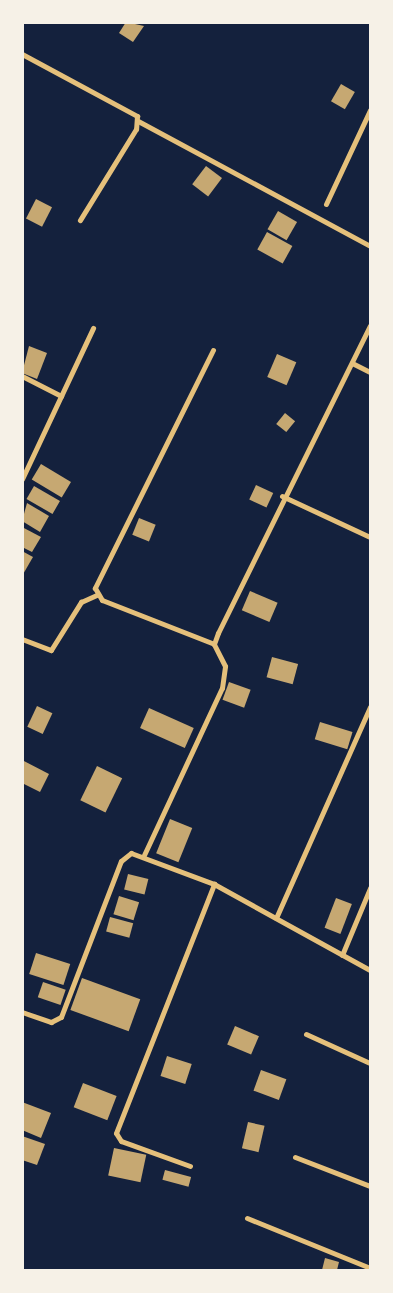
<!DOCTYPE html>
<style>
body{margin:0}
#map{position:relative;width:393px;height:1293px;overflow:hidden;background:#14213d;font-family:"Archivo Narrow",sans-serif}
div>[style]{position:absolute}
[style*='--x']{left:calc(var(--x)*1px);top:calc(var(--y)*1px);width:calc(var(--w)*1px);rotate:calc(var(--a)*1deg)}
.building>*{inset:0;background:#c6a872;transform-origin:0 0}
.minor>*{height:5px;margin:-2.5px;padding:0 2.5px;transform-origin:2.5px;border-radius:2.5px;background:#e5c07b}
span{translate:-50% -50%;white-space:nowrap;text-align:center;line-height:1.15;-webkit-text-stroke:4px #f6f1e7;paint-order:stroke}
.frame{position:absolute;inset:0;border:24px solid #f6f1e7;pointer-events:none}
</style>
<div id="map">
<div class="building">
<i style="clip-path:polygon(126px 22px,144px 26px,133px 42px,119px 33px)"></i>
<i style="left:341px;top:84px;width:16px;height:20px;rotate:30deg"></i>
<i style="left:206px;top:166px;width:20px;height:23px;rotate:37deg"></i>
<i style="left:36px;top:199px;width:18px;height:22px;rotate:27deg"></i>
<i style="left:278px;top:211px;width:22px;height:21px;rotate:30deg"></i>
<i style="left:267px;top:232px;width:29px;height:20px;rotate:29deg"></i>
<i style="clip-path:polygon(29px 346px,47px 353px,37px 379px,22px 373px)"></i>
<i style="left:277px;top:354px;width:21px;height:25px;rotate:23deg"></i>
<i style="left:285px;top:413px;width:13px;height:14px;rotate:39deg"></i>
<i style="left:41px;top:464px;width:35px;height:18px;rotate:31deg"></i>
<i style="left:256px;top:485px;width:19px;height:16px;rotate:25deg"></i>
<i style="left:34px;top:486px;width:30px;height:15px;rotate:30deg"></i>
<i style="clip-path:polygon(27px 503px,49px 516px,40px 532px,22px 521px)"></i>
<i style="left:139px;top:518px;width:18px;height:18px;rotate:22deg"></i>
<i style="clip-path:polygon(22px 527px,41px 537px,32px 552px,22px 547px)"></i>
<i style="clip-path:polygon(22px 551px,33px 557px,22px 576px)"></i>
<i style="left:250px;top:591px;width:30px;height:21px;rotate:23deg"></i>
<i style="left:272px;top:657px;width:27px;height:21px;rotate:15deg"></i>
<i style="left:229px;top:682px;width:23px;height:19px;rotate:20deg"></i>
<i style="left:37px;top:706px;width:17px;height:23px;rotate:25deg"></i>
<i style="left:149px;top:708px;width:49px;height:22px;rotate:24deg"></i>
<i style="left:320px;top:722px;width:34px;height:18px;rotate:17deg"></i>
<i style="clip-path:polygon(22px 760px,49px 774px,40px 792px,22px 783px)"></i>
<i style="left:97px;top:766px;width:28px;height:38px;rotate:26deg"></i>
<i style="left:170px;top:819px;width:24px;height:37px;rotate:22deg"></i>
<i style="left:128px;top:874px;width:21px;height:16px;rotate:14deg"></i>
<i style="left:119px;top:896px;width:21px;height:19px;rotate:17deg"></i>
<i style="left:336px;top:898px;width:17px;height:32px;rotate:21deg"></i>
<i style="left:110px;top:917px;width:24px;height:15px;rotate:15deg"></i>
<i style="left:36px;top:953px;width:36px;height:22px;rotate:18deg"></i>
<i style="left:82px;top:978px;width:62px;height:34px;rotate:20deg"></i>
<i style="left:43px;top:982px;width:24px;height:16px;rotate:19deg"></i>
<i style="left:235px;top:1026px;width:26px;height:20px;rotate:23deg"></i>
<i style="left:167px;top:1056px;width:26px;height:21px;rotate:18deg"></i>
<i style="left:261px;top:1070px;width:27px;height:22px;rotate:20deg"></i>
<i style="left:83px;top:1083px;width:36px;height:26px;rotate:21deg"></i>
<i style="clip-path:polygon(22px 1102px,51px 1113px,41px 1138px,22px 1130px)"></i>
<i style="left:248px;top:1122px;width:17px;height:27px;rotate:13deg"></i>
<i style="clip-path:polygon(22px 1136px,45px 1144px,37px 1165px,22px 1160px)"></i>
<i style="left:114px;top:1148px;width:33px;height:28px;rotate:12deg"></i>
<i style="left:165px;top:1170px;width:27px;height:10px;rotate:15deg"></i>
<i style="clip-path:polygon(325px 1258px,339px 1262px,337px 1270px,322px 1270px)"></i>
</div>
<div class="minor">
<i style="--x:22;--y:54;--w:131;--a:28.3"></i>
<i style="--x:137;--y:116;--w:13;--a:94"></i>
<i style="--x:136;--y:129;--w:107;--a:121.6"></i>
<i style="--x:138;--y:121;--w:264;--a:28.3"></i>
<i style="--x:326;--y:204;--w:104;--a:-64.9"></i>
<i style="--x:213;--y:350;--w:266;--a:116.4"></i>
<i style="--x:95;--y:588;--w:14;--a:60"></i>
<i style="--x:102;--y:600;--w:120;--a:21.4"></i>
<i style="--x:352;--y:363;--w:20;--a:27"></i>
<i style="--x:22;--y:376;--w:44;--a:27.1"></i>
<i style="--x:22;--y:479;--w:167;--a:-64.8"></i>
<i style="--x:282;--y:496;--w:97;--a:25"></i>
<i style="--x:22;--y:639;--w:31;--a:21"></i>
<i style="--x:51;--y:650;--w:57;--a:-58"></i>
<i style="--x:81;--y:602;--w:17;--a:-24"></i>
<i style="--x:144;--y:855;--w:184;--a:-65"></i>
<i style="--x:222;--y:688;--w:22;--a:-82"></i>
<i style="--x:225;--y:666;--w:25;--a:-117"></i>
<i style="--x:214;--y:644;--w:12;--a:-70"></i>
<i style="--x:218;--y:633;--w:343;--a:-63.7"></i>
<i style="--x:276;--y:918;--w:231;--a:-66"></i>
<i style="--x:342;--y:955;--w:73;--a:-67.3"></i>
<i style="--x:22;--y:1012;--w:31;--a:19"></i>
<i style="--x:51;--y:1022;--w:11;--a:-27"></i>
<i style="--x:61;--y:1017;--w:167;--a:-69"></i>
<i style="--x:121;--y:861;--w:13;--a:-39"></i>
<i style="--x:131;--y:853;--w:89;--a:20.5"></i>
<i style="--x:214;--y:884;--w:178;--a:28.9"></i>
<i style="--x:306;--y:1034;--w:70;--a:24.4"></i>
<i style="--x:295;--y:1157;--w:80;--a:21.1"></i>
<i style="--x:190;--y:1166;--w:73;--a:-160.1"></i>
<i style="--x:121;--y:1141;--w:9;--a:-122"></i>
<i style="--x:116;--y:1133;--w:268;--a:-68.5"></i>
<i style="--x:247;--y:1218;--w:133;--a:22.1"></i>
</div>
<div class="frame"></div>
</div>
